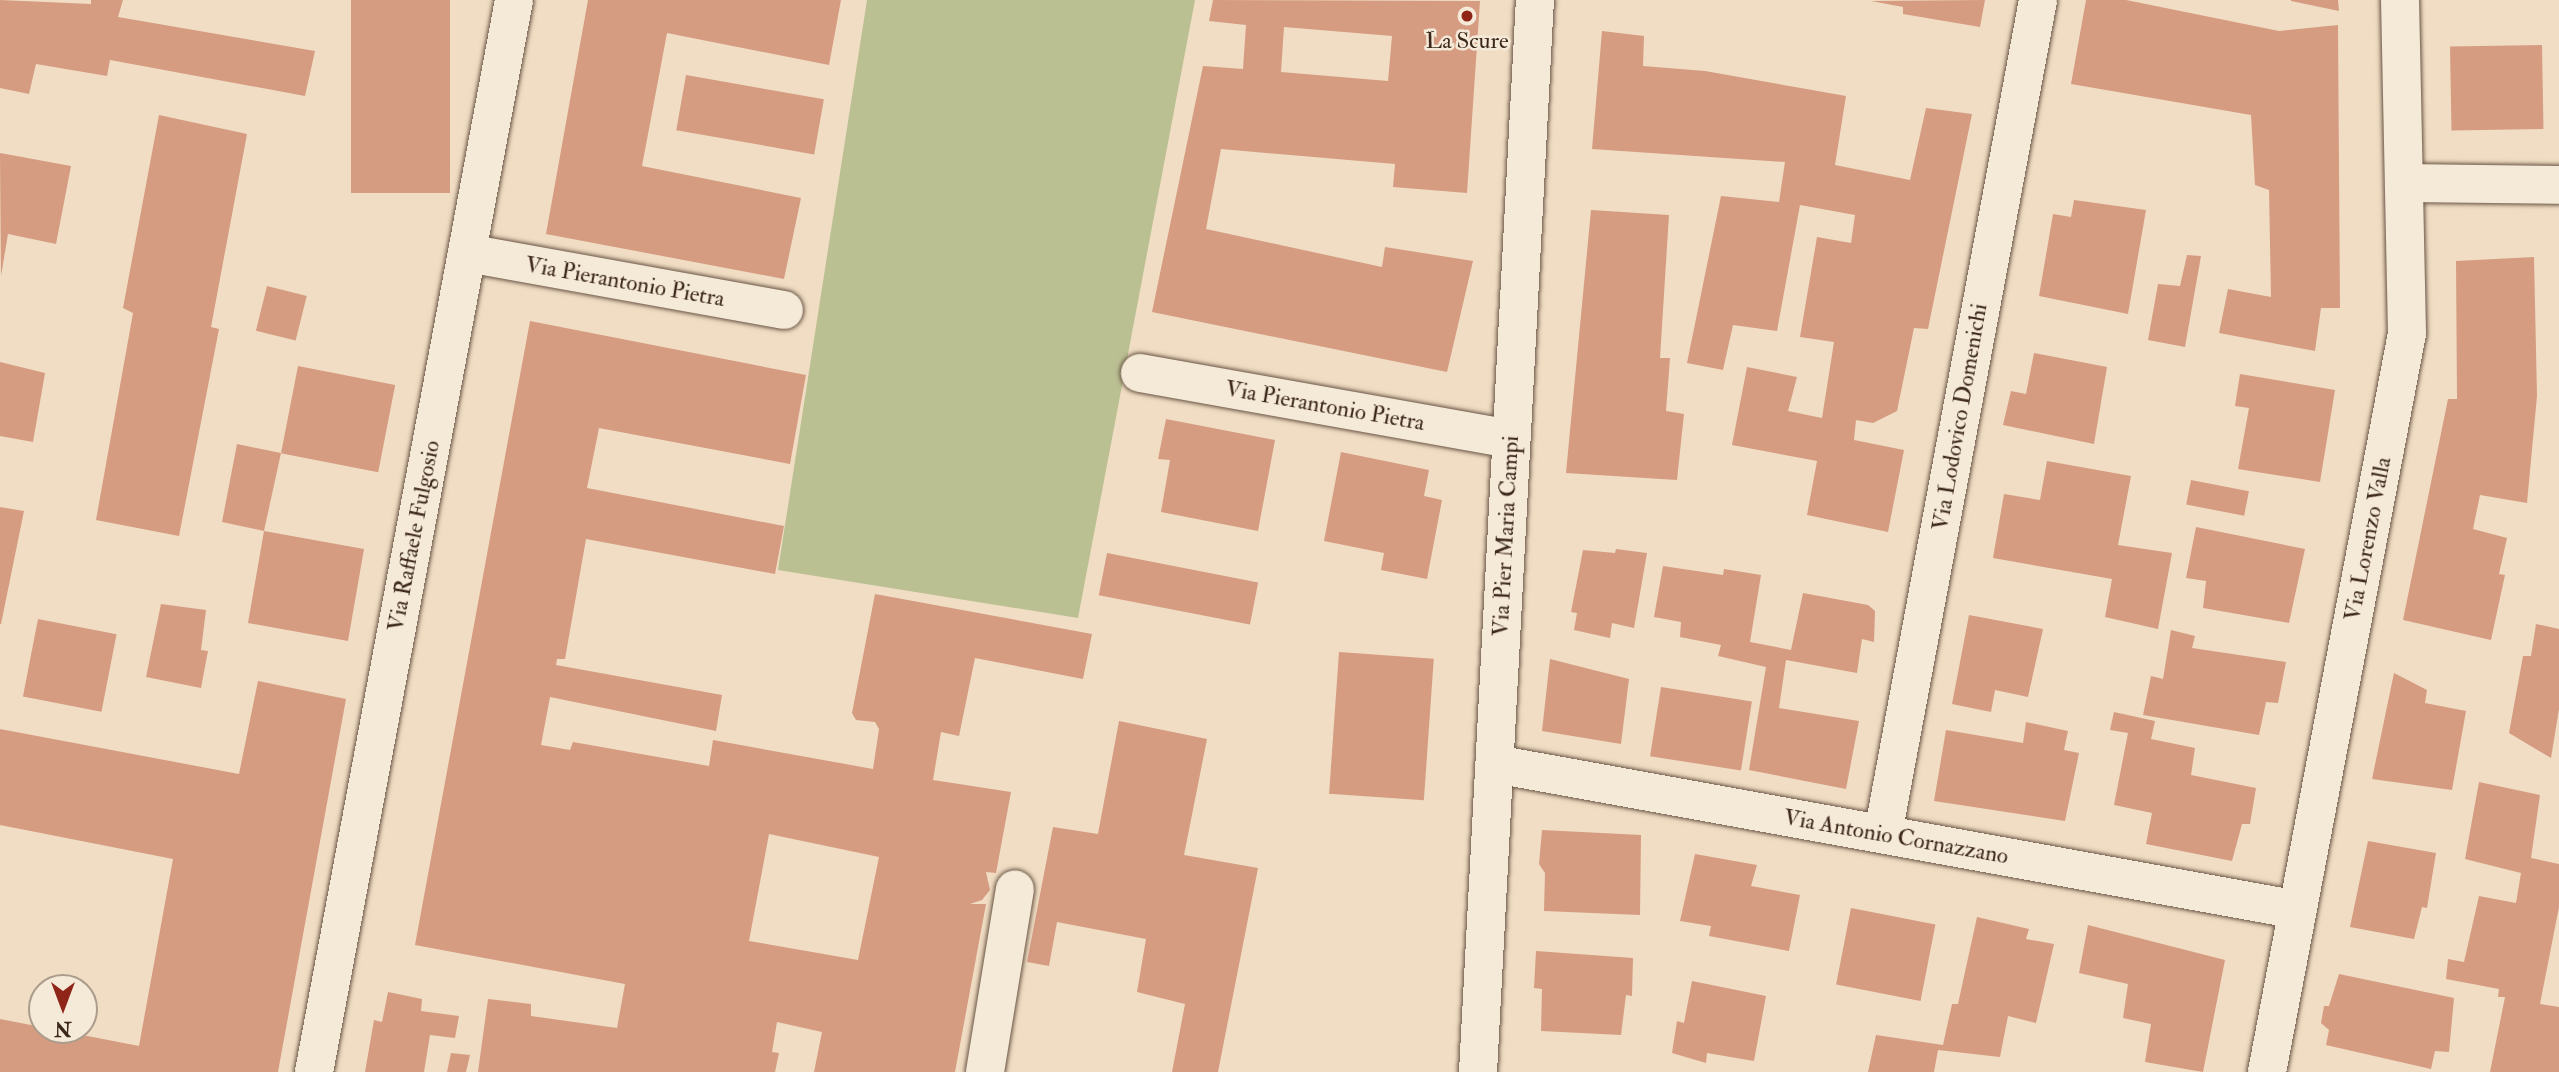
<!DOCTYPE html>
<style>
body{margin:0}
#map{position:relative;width:2559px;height:1072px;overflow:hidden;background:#f0ddc3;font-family:"IM FELL Double Pica",serif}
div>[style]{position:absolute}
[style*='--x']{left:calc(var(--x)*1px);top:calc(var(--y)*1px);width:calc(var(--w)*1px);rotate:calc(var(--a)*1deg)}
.green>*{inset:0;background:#bbc093}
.building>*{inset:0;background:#d59c82;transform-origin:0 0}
.roads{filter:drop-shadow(0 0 2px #695545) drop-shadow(0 0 2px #695545)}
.street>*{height:38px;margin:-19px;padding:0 19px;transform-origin:19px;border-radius:19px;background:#f5e9d8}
.dots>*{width:19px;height:19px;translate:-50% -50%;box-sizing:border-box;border:4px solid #f5e9d8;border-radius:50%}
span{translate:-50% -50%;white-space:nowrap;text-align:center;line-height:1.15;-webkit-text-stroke:5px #f5e9d8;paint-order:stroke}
.poi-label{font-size:23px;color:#3c281b}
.street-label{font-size:23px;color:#3c281b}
.north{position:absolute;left:28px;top:974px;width:70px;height:70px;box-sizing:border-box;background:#f5e9d8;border:2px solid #ab9c8c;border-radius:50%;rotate:180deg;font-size:19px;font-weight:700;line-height:28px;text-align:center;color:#3c281b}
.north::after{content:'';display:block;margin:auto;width:24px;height:32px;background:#8f2418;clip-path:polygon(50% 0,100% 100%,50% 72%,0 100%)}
</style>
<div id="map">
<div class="green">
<i style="clip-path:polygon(867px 0,1195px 0,1078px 618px,778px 570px)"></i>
</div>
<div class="building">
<i style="clip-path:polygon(0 0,91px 4px,91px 0,123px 0,118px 17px,315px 51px,305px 96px,110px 60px,107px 76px,36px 64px,29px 94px,0 88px)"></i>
<i style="left:351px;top:0;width:99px;height:193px"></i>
<i style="clip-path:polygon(588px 0,841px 0,829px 65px,667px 33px,642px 166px,801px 198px,784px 279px,546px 234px)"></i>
<i style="clip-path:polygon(evenodd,1213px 0,1480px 1px,1467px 193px,1393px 187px,1395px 164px,1221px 149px,1206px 229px,1382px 267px,1385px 247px,1473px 261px,1447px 372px,1152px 312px,1203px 66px,1243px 69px,1246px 25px,1209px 21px,1213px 0,1284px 27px,1392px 36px,1388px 81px,1281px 72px,1284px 27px)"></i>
<i style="clip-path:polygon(1985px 0,1980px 27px,1903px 14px,1903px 7px,1871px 1px)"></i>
<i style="clip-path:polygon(2086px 0,2126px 0,2279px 31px,2338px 25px,2340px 308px,2321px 308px,2315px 351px,2219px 333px,2228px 289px,2271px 297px,2269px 190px,2255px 185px,2251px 115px,2071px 84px)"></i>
<i style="clip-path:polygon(2291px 0,2338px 0,2339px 11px,2291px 1px)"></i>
<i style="clip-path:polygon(1602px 31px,1644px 36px,1643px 66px,1705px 71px,1846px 96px,1835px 165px,1910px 180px,1926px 108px,1972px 114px,1928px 329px,1914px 328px,1897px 411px,1873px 423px,1856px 420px,1854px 440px,1904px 450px,1888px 532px,1807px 515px,1817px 461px,1732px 445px,1747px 367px,1797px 377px,1788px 411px,1822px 418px,1834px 342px,1800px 337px,1817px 237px,1851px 243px,1855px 215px,1800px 205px,1777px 331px,1733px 325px,1723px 370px,1687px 363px,1721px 196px,1779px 202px,1785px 162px,1592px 149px)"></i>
<i style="left:2542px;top:45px;width:84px;height:92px;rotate:89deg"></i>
<i style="left:686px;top:75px;width:140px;height:56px;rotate:10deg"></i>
<i style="clip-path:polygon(159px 115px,247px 134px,211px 327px,219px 329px,179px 536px,96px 520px,133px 313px,123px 308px)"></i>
<i style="clip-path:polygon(0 153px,71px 166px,56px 244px,8px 234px,1px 276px)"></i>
<i style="clip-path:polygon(2074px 200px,2146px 210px,2128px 314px,2039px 296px,2053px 214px,2071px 217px)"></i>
<i style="clip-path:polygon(1591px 210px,1669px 215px,1660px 358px,1670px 358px,1666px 411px,1684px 414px,1677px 480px,1566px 473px)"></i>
<i style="clip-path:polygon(2187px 255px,2201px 256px,2185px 347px,2148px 340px,2158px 284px,2180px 286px)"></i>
<i style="clip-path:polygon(2534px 257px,2537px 396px,2527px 503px,2480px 495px,2473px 529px,2507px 538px,2499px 574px,2505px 575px,2491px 640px,2403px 620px,2448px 399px,2457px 399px,2456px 261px)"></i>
<i style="left:267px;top:286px;width:41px;height:46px;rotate:14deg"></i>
<i style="clip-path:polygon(evenodd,530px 321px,806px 375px,790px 464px,599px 428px,587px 488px,784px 526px,775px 574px,586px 539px,565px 659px,557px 659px,556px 665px,722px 695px,716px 731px,550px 697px,541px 745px,570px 750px,573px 742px,709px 766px,713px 740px,873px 769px,879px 729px,875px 722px,856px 720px,852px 713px,875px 594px,1092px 634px,1083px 679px,975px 658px,959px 736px,941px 732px,933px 780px,1011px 792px,996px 873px,986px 872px,990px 890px,982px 900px,970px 904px,986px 904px,955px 1072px,814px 1072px,822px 1032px,777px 1022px,772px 1052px,779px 1053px,775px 1072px,478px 1072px,488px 999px,531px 1004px,531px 1016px,617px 1028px,625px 984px,415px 945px,530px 321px,769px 834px,879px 857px,858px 960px,749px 941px,769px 834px)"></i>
<i style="clip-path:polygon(2034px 353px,2107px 367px,2094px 444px,2003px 425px,2011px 391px,2026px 394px)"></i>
<i style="clip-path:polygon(0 362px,45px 373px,33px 442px,0 436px)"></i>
<i style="left:298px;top:366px;width:99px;height:89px;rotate:11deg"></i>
<i style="clip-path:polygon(2240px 374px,2335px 390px,2320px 482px,2238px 469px,2249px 408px,2235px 406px)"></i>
<i style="clip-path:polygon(1166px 419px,1275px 440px,1258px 531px,1161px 512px,1170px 460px,1158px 459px)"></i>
<i style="clip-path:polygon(237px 444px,281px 453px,264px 531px,364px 549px,348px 641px,248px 623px,264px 531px,222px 522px)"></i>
<i style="clip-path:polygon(1341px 452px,1429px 470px,1424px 496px,1442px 500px,1427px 579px,1381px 570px,1384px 553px,1324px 541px)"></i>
<i style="clip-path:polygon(2047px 461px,2131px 476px,2118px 545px,2172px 553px,2158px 629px,2105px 617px,2112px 579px,1993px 558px,2004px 494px,2040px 500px)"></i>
<i style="left:2191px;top:480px;width:59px;height:25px;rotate:11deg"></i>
<i style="clip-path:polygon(0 507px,24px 511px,1px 624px,0 624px)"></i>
<i style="clip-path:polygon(2196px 527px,2305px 549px,2289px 623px,2203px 608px,2206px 581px,2186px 578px)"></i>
<i style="clip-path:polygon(1616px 549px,1647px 553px,1634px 628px,1612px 623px,1610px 638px,1574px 630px,1577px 613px,1571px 612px,1583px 550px,1615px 553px)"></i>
<i style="left:1107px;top:553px;width:154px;height:43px;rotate:11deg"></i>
<i style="clip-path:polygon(1663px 566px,1723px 575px,1724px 569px,1761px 575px,1750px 642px,1791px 650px,1803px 593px,1868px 605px,1875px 611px,1874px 642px,1862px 639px,1857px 673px,1786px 660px,1779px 708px,1859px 721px,1846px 789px,1749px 770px,1766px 667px,1718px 656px,1721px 645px,1680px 637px,1681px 622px,1654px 617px)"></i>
<i style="clip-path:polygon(161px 604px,206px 610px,201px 650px,208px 651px,201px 688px,146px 677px)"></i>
<i style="clip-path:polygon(1969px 615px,2043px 629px,2028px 697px,1995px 690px,1991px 712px,1952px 704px)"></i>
<i style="left:38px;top:619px;width:80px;height:79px;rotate:11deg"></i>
<i style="clip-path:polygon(2536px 624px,2559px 629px,2559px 709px,2551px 758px,2509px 733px,2523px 656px,2531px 656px)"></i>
<i style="clip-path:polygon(2171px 630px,2195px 636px,2192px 648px,2286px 662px,2278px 703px,2266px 702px,2259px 735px,2143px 715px,2151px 676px,2163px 679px)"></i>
<i style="left:1339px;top:652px;width:95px;height:142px;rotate:4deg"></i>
<i style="clip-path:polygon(1550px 659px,1629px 679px,1621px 744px,1542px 731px)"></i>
<i style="clip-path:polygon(2394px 673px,2427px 690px,2425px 703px,2466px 711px,2452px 790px,2372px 779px)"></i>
<i style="clip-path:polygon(258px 681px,346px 699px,278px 1072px,0 1072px,0 1019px,139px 1046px,173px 859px,0 825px,0 729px,239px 774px)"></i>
<i style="left:1661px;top:687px;width:92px;height:70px;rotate:9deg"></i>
<i style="clip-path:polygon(2114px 712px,2155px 721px,2151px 739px,2195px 748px,2191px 775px,2256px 788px,2250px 824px,2242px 824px,2232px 861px,2146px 844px,2152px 813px,2114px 805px,2128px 733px,2110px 730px)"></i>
<i style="clip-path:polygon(1119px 721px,1207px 739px,1184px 855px,1258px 868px,1218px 1072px,1172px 1072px,1185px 1004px,1137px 992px,1146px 939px,1057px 922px,1049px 966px,1027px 962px,1053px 827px,1098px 834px)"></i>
<i style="clip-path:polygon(2026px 722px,2068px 731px,2064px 750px,2079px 753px,2065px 821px,1934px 801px,1946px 730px,2023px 743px)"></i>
<i style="clip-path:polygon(2479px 782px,2540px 795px,2531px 858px,2559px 864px,2559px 907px,2540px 1004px,2559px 1007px,2559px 1072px,2490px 1072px,2505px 997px,2498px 997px,2499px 989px,2446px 979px,2448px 959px,2464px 962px,2479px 896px,2516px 903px,2521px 873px,2465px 859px)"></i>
<i style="clip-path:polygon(1542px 830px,1641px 835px,1640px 915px,1544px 911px,1545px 873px,1539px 864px)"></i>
<i style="clip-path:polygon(2368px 841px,2436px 853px,2427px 908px,2422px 907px,2414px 939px,2350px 927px)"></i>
<i style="clip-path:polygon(1695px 854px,1757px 865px,1751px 886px,1800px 895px,1789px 951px,1709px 936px,1711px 926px,1680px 921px)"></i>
<i style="left:1851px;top:908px;width:86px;height:78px;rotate:11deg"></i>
<i style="clip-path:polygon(1977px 917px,2029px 929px,2026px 939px,2054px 944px,2036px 1023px,2008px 1016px,2000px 1057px,1938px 1050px,1934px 1072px,1868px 1072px,1876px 1035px,1943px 1045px,1952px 1004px,1958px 1004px)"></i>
<i style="clip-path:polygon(2088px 925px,2225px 960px,2203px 1072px,2145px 1062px,2151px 1024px,2123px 1018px,2128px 984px,2079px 973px)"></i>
<i style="clip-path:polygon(1536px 951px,1633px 958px,1632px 996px,1626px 995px,1621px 1035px,1541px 1031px,1542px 989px,1534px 988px)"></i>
<i style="clip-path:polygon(2339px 974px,2454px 998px,2449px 1052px,2435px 1051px,2431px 1069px,2326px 1045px,2329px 1030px,2321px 1023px,2324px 1006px,2329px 1006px)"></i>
<i style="clip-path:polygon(1692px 981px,1766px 996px,1754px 1061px,1707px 1053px,1706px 1063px,1672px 1053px,1677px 1021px,1684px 1023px)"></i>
<i style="clip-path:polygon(388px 992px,422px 999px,421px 1011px,459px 1016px,455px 1038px,430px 1035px,424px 1072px,365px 1072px,374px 1020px,382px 1022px)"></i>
<i style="clip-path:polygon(451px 1053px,470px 1055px,466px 1072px,447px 1072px)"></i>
</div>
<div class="roads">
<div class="street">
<i style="--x:2404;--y:183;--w:155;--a:0.7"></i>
<i style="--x:467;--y:253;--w:322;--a:10.2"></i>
<i style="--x:1140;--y:373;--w:376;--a:10.1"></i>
<i style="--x:1495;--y:764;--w:816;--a:10.3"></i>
<i style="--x:1883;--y:834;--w:848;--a:-79.47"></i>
<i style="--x:314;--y:1072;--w:1090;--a:-79.43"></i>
<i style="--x:985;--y:1072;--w:185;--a:-80.7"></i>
<i style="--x:1478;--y:1072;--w:1074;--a:-86.96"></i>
<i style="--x:2267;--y:1072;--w:752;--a:-79.27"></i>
<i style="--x:2407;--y:333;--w:333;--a:-91.2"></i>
</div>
</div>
<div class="dots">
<i style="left:1467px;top:16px;background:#8f2418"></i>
</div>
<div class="poi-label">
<span style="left:1467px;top:41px">La Scure</span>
</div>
<div class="street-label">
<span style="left:625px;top:282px;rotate:10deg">Via Pierantonio Pietra</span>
<span style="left:1325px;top:406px;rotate:10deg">Via Pierantonio Pietra</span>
<span style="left:1960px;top:417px;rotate:-80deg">Via Lodovico Domenichi</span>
<span style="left:414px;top:536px;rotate:-79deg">Via Raffaele Fulgosio</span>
<span style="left:1506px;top:536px;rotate:-87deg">Via Pier Maria Campi</span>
<span style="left:2368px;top:539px;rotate:-79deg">Via Lorenzo Valla</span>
<span style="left:1896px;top:837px;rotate:10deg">Via Antonio Cornazzano</span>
</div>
<div class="north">N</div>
</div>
